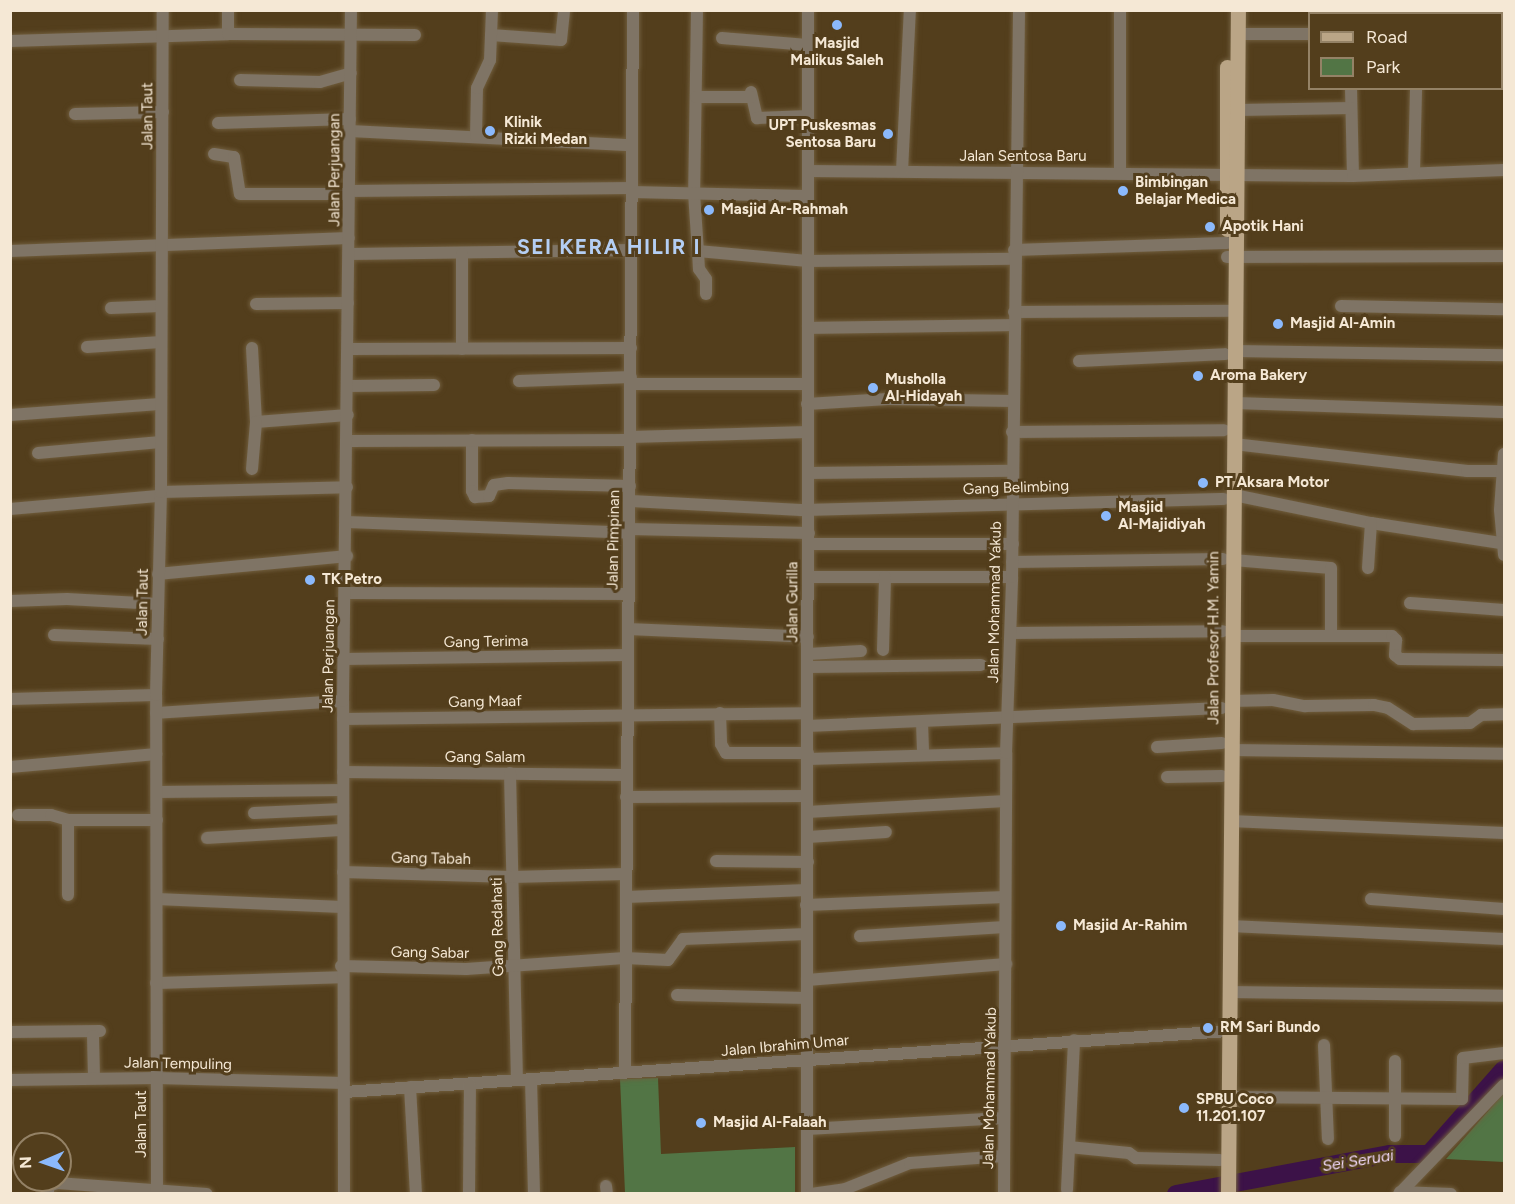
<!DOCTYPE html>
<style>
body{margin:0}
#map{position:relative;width:1515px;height:1204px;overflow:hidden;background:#533e1c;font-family:Figtree,sans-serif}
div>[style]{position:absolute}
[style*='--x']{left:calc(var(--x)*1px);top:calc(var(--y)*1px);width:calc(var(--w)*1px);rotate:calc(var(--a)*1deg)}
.green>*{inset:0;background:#527545}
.river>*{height:18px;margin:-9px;padding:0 9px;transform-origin:9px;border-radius:9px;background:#3c1248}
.roads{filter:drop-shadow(0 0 2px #705d3d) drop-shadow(0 0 2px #705d3d)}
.minor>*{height:12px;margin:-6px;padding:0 6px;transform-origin:6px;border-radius:6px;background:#7f7465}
.major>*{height:15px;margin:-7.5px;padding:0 7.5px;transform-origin:7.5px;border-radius:7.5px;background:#baa586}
.dots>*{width:16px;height:16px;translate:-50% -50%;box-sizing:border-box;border:3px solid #533e1c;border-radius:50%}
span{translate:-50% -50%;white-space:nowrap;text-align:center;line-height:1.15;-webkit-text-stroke:6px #533e1c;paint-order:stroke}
.poi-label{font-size:15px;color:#f5e8d5;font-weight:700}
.left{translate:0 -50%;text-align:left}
.right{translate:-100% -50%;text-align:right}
.street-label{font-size:15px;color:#f5e8d5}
.water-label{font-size:16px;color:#f3dafc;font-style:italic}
.district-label{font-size:21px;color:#b4cef3;font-weight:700;letter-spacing:1.5px}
.frame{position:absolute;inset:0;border:12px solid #f5e8d5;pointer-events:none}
.legend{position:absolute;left:1308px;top:12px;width:195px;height:78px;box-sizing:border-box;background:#533e1c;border:2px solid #948266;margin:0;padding:8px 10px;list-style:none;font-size:18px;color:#f5e8d5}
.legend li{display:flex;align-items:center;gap:12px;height:30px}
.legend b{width:30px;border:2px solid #948266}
.north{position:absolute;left:12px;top:1132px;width:60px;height:60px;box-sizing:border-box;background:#533e1c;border:2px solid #948266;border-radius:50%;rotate:268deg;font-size:16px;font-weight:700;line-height:24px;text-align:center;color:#f5e8d5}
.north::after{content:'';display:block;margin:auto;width:21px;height:27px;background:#8bb9fc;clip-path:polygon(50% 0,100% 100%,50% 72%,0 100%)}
</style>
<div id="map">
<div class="green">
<i style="clip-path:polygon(658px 1078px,661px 1154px,795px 1147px,795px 1193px,625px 1193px,620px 1079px)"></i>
<i style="clip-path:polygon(1504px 1093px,1504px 1162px,1446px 1159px)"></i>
</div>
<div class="river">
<i style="--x:1176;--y:1194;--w:218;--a:-10.6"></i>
<i style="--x:1390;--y:1154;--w:39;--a:0"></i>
<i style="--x:1429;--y:1154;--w:113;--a:-48.6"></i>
</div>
<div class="roads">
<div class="minor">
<i style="--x:228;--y:10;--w:24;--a:90"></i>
<i style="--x:697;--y:10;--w:183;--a:90.9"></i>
<i style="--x:694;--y:193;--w:58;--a:86.1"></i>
<i style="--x:698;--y:251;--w:110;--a:5.2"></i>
<i style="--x:808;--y:261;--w:205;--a:-0.6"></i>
<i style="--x:1120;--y:10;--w:161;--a:90"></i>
<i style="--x:1350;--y:10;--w:4;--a:90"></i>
<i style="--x:1428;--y:10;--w:4;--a:90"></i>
<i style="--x:1238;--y:34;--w:72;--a:0"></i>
<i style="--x:491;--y:35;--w:70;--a:4.1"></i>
<i style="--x:561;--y:40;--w:30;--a:-84"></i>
<i style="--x:722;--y:38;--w:86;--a:4.7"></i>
<i style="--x:10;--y:41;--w:218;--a:-1.8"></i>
<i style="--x:228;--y:34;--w:187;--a:0.3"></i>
<i style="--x:240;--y:80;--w:80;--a:1.4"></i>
<i style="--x:320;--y:82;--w:32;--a:-16"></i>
<i style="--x:1351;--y:88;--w:88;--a:88.7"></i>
<i style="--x:751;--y:92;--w:27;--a:77"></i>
<i style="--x:757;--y:118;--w:51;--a:-2.2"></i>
<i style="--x:696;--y:97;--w:55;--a:0"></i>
<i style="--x:1238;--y:110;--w:113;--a:-1"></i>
<i style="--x:75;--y:114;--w:88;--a:-1.3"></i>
<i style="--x:218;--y:123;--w:132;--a:-1.7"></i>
<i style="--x:350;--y:131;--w:281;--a:2.9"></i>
<i style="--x:476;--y:136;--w:48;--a:-88.8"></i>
<i style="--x:477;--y:88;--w:31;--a:-65"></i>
<i style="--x:490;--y:60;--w:50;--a:-87.7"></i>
<i style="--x:214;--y:154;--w:20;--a:9"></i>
<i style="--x:234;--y:157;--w:37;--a:81"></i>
<i style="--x:240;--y:194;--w:109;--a:0"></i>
<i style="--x:808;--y:171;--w:545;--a:0.53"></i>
<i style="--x:1353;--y:176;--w:151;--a:-2.3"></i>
<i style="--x:902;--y:171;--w:161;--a:-87.2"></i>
<i style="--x:1414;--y:172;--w:84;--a:-88.6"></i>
<i style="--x:349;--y:191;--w:283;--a:-0.6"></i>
<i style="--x:632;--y:192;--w:175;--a:1.3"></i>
<i style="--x:1014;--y:250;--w:213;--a:-1.9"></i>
<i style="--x:10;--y:251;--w:339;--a:-2.2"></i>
<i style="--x:698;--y:251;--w:18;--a:87"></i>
<i style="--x:699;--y:269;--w:12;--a:55"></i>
<i style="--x:706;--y:279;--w:15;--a:90"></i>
<i style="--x:349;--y:254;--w:281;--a:-0.8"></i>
<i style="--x:462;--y:254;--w:95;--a:90"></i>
<i style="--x:1227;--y:257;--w:277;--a:-0.2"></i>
<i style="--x:256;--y:304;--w:92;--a:-0.6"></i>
<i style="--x:1341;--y:306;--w:163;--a:1.1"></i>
<i style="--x:111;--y:308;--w:50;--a:-2.3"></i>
<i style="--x:1014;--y:312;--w:222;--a:-0.3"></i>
<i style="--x:808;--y:328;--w:206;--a:-0.8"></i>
<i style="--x:87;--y:347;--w:74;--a:-3.9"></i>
<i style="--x:252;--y:348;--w:74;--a:86.9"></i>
<i style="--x:256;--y:422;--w:92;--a:-4.4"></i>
<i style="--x:348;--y:349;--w:283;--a:-0.2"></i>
<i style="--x:1235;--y:351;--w:269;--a:0.9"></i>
<i style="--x:1079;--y:361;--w:146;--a:-2.7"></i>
<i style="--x:519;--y:381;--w:112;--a:-2"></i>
<i style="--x:631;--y:384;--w:176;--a:0"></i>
<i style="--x:348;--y:386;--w:86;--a:-0.7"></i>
<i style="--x:1234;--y:403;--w:270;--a:1.9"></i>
<i style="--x:807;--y:404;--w:81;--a:-3.5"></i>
<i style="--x:888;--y:399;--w:125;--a:0.9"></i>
<i style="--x:10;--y:415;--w:150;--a:-4.2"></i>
<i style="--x:1012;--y:432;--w:212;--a:-0.5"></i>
<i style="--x:630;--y:437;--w:178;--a:-1.6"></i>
<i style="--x:472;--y:440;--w:51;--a:90"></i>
<i style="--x:472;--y:491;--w:7;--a:63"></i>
<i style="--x:475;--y:497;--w:14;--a:-4"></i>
<i style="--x:489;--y:496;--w:12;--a:-66"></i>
<i style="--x:494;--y:485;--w:14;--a:-8"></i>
<i style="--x:508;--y:483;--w:122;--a:1.4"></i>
<i style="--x:348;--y:441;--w:282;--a:-0.2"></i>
<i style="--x:1234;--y:444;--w:235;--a:6.6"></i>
<i style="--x:1467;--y:471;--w:36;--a:0"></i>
<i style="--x:38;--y:453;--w:123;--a:-5.1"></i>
<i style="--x:1504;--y:454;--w:56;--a:94.1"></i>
<i style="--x:1500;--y:510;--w:45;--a:84.9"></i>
<i style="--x:252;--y:469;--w:47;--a:-85.1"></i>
<i style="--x:808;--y:473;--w:205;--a:-0.6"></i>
<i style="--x:161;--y:492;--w:186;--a:-1.5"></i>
<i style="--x:1234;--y:495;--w:140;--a:11.6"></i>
<i style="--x:1371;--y:523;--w:131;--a:8.8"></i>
<i style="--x:631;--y:501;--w:170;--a:3"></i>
<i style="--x:801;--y:510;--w:423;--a:-1.5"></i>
<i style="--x:10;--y:509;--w:151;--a:-5"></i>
<i style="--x:347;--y:522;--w:283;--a:2.2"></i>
<i style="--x:630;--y:529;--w:179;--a:1.3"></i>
<i style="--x:809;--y:544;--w:204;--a:0"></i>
<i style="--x:1233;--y:560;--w:98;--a:4.7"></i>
<i style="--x:1331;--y:568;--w:68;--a:90"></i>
<i style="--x:1012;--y:562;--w:211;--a:-0.8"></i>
<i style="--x:1368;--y:568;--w:45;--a:-86.2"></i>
<i style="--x:158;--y:574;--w:190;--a:-5.4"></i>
<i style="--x:808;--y:577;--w:204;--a:0"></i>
<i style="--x:346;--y:593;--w:283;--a:0.2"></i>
<i style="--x:10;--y:601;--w:57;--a:-2"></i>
<i style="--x:67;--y:599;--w:91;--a:3.1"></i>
<i style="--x:1410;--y:603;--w:94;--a:4.3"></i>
<i style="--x:628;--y:629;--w:180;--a:2.5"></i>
<i style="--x:1011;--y:633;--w:212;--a:-0.5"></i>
<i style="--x:54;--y:635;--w:104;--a:2.2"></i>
<i style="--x:1232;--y:636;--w:160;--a:0"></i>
<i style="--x:1392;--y:636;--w:6;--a:45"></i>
<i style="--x:1396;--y:640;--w:15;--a:94"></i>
<i style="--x:1395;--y:655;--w:6;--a:39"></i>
<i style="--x:1400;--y:659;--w:104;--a:0.6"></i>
<i style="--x:883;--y:650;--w:73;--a:-88.4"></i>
<i style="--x:808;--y:654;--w:53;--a:-3.2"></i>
<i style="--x:344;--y:659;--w:284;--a:-0.8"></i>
<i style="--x:808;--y:667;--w:173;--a:-0.7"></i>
<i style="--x:10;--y:699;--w:146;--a:-1.6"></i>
<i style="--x:1232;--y:701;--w:41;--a:-1.4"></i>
<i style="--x:1273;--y:700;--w:33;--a:11"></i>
<i style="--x:1305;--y:706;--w:69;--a:-0.8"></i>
<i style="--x:1374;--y:705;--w:14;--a:12"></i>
<i style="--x:1388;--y:708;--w:30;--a:33"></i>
<i style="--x:1413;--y:724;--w:57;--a:-1"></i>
<i style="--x:1470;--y:723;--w:14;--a:-36"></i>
<i style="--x:1481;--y:715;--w:23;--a:-2"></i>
<i style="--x:156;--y:713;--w:187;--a:-3.7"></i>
<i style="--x:720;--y:713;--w:31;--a:88"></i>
<i style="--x:721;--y:744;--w:10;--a:61"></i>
<i style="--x:726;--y:753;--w:82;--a:0"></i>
<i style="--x:343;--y:719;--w:463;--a:-0.7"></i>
<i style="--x:922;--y:722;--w:33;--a:88"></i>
<i style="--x:807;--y:726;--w:415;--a:-2.5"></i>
<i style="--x:1157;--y:747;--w:65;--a:-3.5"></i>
<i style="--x:1232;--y:750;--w:272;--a:0.8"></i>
<i style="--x:808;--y:759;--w:198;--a:-1.7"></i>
<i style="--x:10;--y:767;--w:147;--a:-5.1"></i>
<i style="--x:343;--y:772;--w:284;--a:0.6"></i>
<i style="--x:510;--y:773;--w:307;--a:88.7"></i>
<i style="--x:1167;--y:777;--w:55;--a:-1"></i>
<i style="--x:157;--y:792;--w:186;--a:-0.6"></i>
<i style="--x:626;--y:797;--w:181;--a:-0.3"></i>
<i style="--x:807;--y:812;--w:199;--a:-3.2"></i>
<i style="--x:254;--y:813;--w:89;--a:-2.6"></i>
<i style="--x:18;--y:815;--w:33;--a:0"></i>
<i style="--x:51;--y:815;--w:18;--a:16"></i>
<i style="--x:68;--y:820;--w:89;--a:0"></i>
<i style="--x:68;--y:820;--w:75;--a:90"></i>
<i style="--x:1231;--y:821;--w:273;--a:2.5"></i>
<i style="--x:808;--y:837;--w:78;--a:-3.7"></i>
<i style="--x:207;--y:838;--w:136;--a:-3.4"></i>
<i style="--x:716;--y:861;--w:92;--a:0.6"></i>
<i style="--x:343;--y:872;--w:169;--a:1.7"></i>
<i style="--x:512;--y:877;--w:114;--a:-1.5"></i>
<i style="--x:626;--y:897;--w:181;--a:-2.2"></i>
<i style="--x:157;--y:899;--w:185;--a:2.5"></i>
<i style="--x:1371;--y:899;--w:133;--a:4.3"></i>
<i style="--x:806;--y:905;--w:199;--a:-2.3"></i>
<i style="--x:1230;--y:926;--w:274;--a:2.7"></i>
<i style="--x:860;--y:936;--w:145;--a:-3.6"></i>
<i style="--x:341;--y:966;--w:125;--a:1.4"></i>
<i style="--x:466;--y:969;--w:159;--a:-4"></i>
<i style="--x:625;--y:958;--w:43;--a:2.7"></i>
<i style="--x:668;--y:960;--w:26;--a:-54"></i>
<i style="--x:683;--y:939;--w:124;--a:-2.3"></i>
<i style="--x:807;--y:980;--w:200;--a:-4.6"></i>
<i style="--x:156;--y:983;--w:186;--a:-1.8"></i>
<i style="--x:1229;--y:992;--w:275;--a:0.8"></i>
<i style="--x:677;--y:995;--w:130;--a:1.3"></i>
<i style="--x:10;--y:1032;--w:90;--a:-0.6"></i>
<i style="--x:93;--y:1036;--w:42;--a:88.6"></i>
<i style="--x:1324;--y:1045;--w:94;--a:87.6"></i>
<i style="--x:625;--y:1071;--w:1061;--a:-89.57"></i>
<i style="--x:531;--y:1079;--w:115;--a:88.5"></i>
<i style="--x:10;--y:1080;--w:147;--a:-0.8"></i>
<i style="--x:157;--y:1078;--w:187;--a:1.5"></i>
<i style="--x:410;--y:1087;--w:107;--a:86.8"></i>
<i style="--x:345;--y:1092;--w:886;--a:-3.95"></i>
<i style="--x:1229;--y:1097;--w:233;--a:0.5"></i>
<i style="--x:1462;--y:1099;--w:41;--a:-88.6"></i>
<i style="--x:1463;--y:1058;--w:41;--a:-7"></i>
<i style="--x:807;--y:1129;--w:197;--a:-3.2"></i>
<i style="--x:1395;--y:1136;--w:75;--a:-90"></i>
<i style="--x:1069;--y:1147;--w:60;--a:5.7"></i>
<i style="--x:1129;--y:1153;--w:9;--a:36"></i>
<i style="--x:1136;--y:1158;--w:84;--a:1.4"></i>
<i style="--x:606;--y:1186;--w:8;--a:83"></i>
<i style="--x:1067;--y:1190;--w:150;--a:-87.3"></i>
<i style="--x:1400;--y:1192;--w:51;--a:2.2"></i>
<i style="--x:48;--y:1194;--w:8;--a:-90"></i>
<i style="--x:48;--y:1186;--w:9;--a:-18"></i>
<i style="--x:57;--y:1183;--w:150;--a:4.2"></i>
<i style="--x:157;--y:1194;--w:499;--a:-90.1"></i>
<i style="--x:156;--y:695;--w:203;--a:-88.6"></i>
<i style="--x:161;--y:492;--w:482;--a:-89.8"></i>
<i style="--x:344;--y:1194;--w:493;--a:-90.1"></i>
<i style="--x:343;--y:701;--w:691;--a:-89.34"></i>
<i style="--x:469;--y:1194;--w:110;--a:-89.5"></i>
<i style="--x:807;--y:1194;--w:1184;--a:-89.95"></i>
<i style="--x:811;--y:1194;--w:34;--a:-8"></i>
<i style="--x:845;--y:1189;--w:70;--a:-21.8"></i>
<i style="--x:910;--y:1163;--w:94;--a:-4.3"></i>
<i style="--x:1004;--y:1194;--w:441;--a:-89.7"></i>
<i style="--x:1006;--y:753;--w:176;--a:-88"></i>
<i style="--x:1012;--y:577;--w:567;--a:-89.29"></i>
<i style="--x:1399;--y:1194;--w:151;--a:-46.1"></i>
</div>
<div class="major">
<i style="--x:1227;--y:229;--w:162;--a:-90"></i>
<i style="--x:1228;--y:1194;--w:1184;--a:-89.52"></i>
</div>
</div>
<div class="dots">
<i style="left:837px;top:25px;background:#8bb9fc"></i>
<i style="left:490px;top:131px;background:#8bb9fc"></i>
<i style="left:888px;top:134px;background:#8bb9fc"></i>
<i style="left:1123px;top:191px;background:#8bb9fc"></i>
<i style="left:709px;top:210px;background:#8bb9fc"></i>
<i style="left:1210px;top:227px;background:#8bb9fc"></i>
<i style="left:1278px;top:324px;background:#8bb9fc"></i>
<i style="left:1198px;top:376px;background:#8bb9fc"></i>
<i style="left:873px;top:388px;background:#8bb9fc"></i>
<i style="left:1203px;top:483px;background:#8bb9fc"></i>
<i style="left:1106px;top:516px;background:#8bb9fc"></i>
<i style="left:310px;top:580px;background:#8bb9fc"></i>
<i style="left:1061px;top:926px;background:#8bb9fc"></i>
<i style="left:1208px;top:1028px;background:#8bb9fc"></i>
<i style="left:1184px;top:1108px;background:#8bb9fc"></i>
<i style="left:701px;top:1123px;background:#8bb9fc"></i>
</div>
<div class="poi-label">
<span style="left:837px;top:52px">Masjid<br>Malikus Saleh</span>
<span class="left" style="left:504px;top:131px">Klinik<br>Rizki Medan</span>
<span class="right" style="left:876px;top:134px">UPT Puskesmas<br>Sentosa Baru</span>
<span class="left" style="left:1135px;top:191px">Bimbingan<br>Belajar Medica</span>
<span class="left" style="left:721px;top:210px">Masjid Ar-Rahmah</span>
<span class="left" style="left:1222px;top:227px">Apotik Hani</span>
<span class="left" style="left:1290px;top:324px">Masjid Al-Amin</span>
<span class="left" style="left:1210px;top:376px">Aroma Bakery</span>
<span class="left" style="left:885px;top:388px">Musholla<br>Al-Hidayah</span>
<span class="left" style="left:1215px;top:483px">PT Aksara Motor</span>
<span class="left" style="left:1118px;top:516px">Masjid<br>Al-Majidiyah</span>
<span class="left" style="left:322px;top:580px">TK Petro</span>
<span class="left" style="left:1073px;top:926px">Masjid Ar-Rahim</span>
<span class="left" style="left:1220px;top:1028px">RM Sari Bundo</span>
<span class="left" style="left:1196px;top:1108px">SPBU Coco<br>11.201.107</span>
<span class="left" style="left:713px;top:1123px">Masjid Al-Falaah</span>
</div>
<div class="street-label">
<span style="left:148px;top:116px;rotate:-90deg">Jalan Taut</span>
<span style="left:1023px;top:157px">Jalan Sentosa Baru</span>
<span style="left:335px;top:170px;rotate:-90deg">Jalan Perjuangan</span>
<span style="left:1016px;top:488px;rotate:-2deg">Gang Belimbing</span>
<span style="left:614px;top:540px;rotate:-89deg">Jalan Pimpinan</span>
<span style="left:143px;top:602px;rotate:-89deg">Jalan Taut</span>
<span style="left:793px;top:602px;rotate:-90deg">Jalan Gurilla</span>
<span style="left:995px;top:602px;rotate:-89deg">Jalan Mohammad Yakub</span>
<span style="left:1214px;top:638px;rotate:-90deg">Jalan Profesor H.M. Yamin</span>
<span style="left:486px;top:642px;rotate:-1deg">Gang Terima</span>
<span style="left:329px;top:656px;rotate:-89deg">Jalan Perjuangan</span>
<span style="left:485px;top:702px;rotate:-1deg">Gang Maaf</span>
<span style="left:485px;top:758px">Gang Salam</span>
<span style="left:431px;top:859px;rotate:1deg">Gang Tabah</span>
<span style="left:498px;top:927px;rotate:-91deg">Gang Redahati</span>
<span style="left:430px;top:953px;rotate:1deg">Gang Sabar</span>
<span style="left:785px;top:1046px;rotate:-5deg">Jalan Ibrahim Umar</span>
<span style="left:178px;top:1064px;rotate:1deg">Jalan Tempuling</span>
<span style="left:990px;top:1088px;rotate:-89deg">Jalan Mohammad Yakub</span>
<span style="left:142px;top:1124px;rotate:-90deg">Jalan Taut</span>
</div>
<div class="water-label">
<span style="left:1358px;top:1161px;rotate:-9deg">Sei Seruai</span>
</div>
<div class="district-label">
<span style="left:609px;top:247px">SEI KERA HILIR I</span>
</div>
<div class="frame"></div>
<ul class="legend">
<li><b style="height:8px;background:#baa586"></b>Road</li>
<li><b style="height:16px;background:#527545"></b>Park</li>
</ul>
<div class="north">N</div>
</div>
